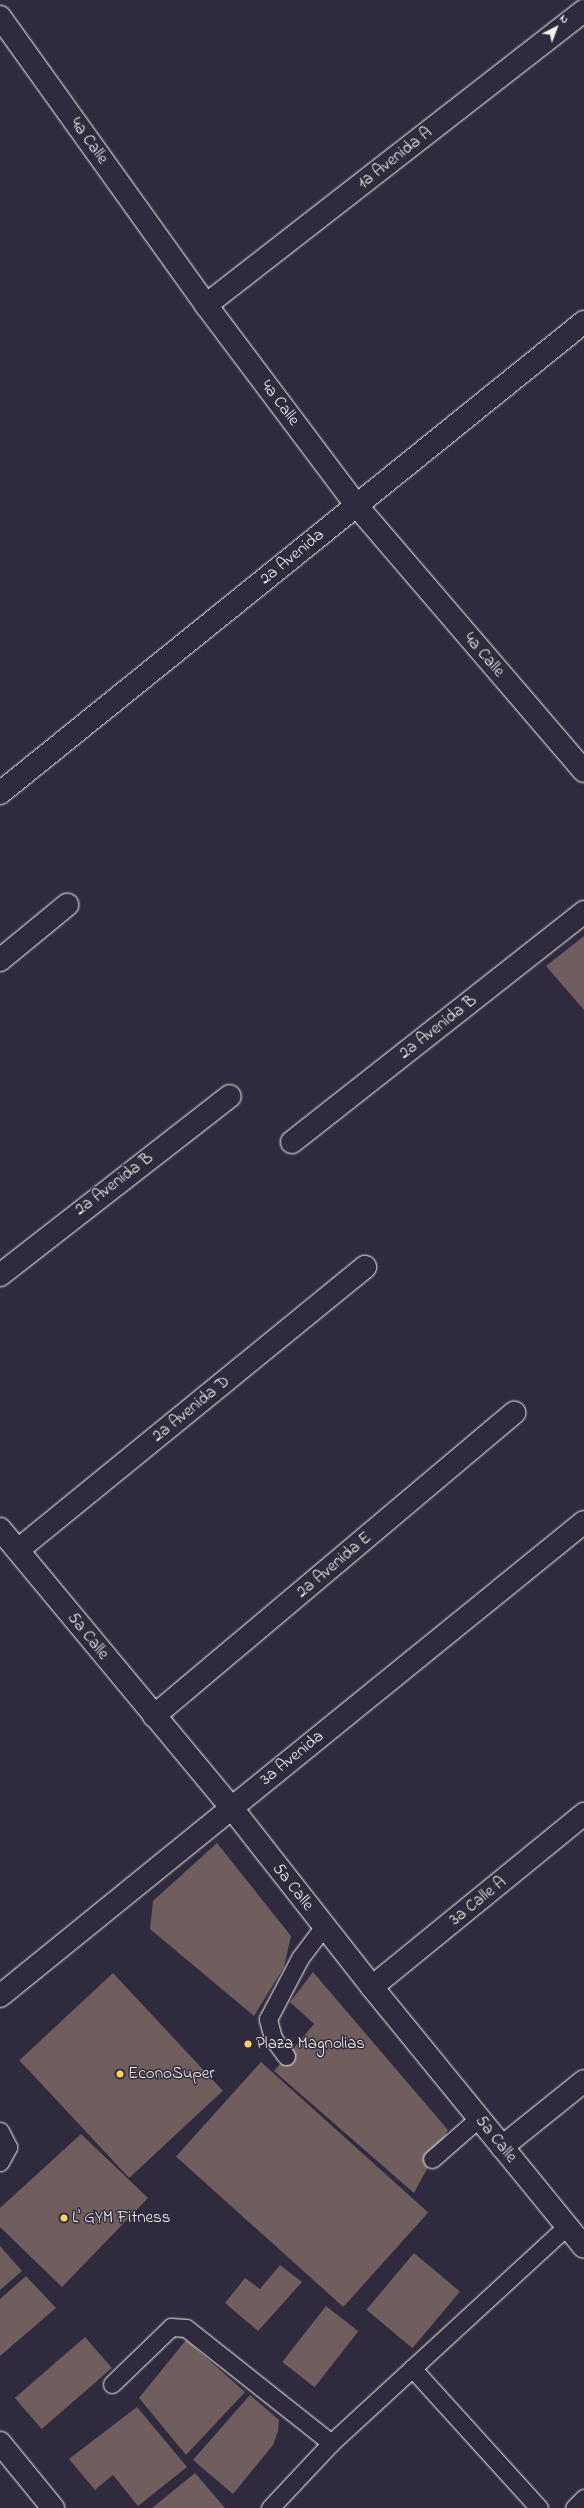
<!DOCTYPE html>
<style>
body{margin:0}
#map{position:relative;width:584px;height:2508px;overflow:hidden;background:#2f2a3d;font-family:"Indie Flower",sans-serif}
div>[style]{position:absolute}
[style*='--x']{left:calc(var(--x)*1px);top:calc(var(--y)*1px);width:calc(var(--w)*1px);rotate:calc(var(--a)*1deg)}
.building>*{inset:0;background:#705e5e;transform-origin:0 0}
.roads{filter:drop-shadow(0 0 1px #f4f1e8) drop-shadow(0 0 1px #f4f1e8)}
.lane>*{height:17px;margin:-8.5px;padding:0 8.5px;transform-origin:8.5px;border-radius:8.5px;background:#2f2a3d}
.street>*{height:22px;margin:-11px;padding:0 11px;transform-origin:11px;border-radius:11px;background:#2f2a3d}
.secondary>*{height:22px;margin:-11px;padding:0 11px;transform-origin:11px;border-radius:11px;background:#2f2a3d}
.dots>*{width:11px;height:11px;translate:-50% -50%;box-sizing:border-box;border:2px solid #2f2a3d;border-radius:50%}
span{translate:-50% -50%;white-space:nowrap;text-align:center;line-height:1.15;-webkit-text-stroke:3px #2f2a3d;paint-order:stroke}
.street-label{font-size:17px;color:#f4f1e8}
.poi-label{font-size:17px;color:#f4f1e8}
.left{translate:0 -50%;text-align:left}
.north{position:absolute;left:536px;top:8px;width:40px;height:40px;-webkit-text-stroke:3px #2f2a3d;paint-order:stroke;rotate:42deg;font-size:11px;font-weight:700;line-height:16px;text-align:center;color:#f4f1e8}
.north::after{content:'';display:block;margin:auto;width:14px;height:18px;background:#f4f1e8;clip-path:polygon(50% 0,100% 100%,50% 72%,0 100%)}
</style>
<div id="map">
<div class="building">
<i style="clip-path:polygon(584px 936px,584px 1010px,546px 966px)"></i>
<i style="clip-path:polygon(217px 1843px,291px 1936px,284px 1967px,254px 2016px,150px 1929px,153px 1901px)"></i>
<i style="clip-path:polygon(313px 1972px,448px 2130px,414px 2193px,274px 2071px,314px 2024px,290px 2002px)"></i>
<i style="left:113px;top:1973px;width:161px;height:128px;rotate:47deg"></i>
<i style="left:261px;top:2062px;width:225px;height:127px;rotate:42deg"></i>
<i style="clip-path:polygon(81px 2134px,148px 2198px,62px 2287px,0 2227px,0 2208px)"></i>
<i style="clip-path:polygon(0 2246px,22px 2271px,0 2290px)"></i>
<i style="left:414px;top:2253px;width:60px;height:74px;rotate:40deg"></i>
<i style="clip-path:polygon(280px 2265px,302px 2282px,258px 2331px,225px 2303px,245px 2278px,260px 2289px)"></i>
<i style="clip-path:polygon(26px 2276px,56px 2308px,0 2356px,0 2299px)"></i>
<i style="left:326px;top:2306px;width:41px;height:71px;rotate:38deg"></i>
<i style="left:85px;top:2337px;width:41px;height:93px;rotate:49deg"></i>
<i style="clip-path:polygon(186px 2340px,245px 2392px,186px 2455px,139px 2398px)"></i>
<i style="clip-path:polygon(250px 2395px,279px 2420px,278px 2431px,273px 2445px,233px 2494px,193px 2460px)"></i>
<i style="clip-path:polygon(137px 2407px,187px 2467px,138px 2506px,113px 2475px,95px 2490px,69px 2459px)"></i>
<i style="clip-path:polygon(195px 2473px,225px 2508px,152px 2508px)"></i>
</div>
<div class="roads">
<div class="lane">
<i style="--x:286;--y:2056;--w:22;--a:-126"></i>
<i style="--x:273;--y:2038;--w:20;--a:-105"></i>
<i style="--x:268;--y:2019;--w:69;--a:-62.3"></i>
<i style="--x:300;--y:1958;--w:40;--a:-53"></i>
<i style="--x:0;--y:2131;--w:18;--a:63"></i>
<i style="--x:8;--y:2147;--w:17;--a:118"></i>
<i style="--x:432;--y:2159;--w:62;--a:-41.1"></i>
<i style="--x:412;--y:2368;--w:189;--a:47.8"></i>
<i style="--x:112;--y:2384;--w:82;--a:-44"></i>
<i style="--x:171;--y:2327;--w:15;--a:4"></i>
<i style="--x:186;--y:2328;--w:185;--a:38.4"></i>
<i style="--x:270;--y:2508;--w:89;--a:-46.8"></i>
<i style="--x:331;--y:2443;--w:321;--a:-42.6"></i>
<i style="--x:574;--y:2508;--w:14;--a:-45"></i>
</div>
<div class="street">
<i style="--x:206;--y:305;--w:479;--a:-37.9"></i>
<i style="--x:0;--y:793;--w:750;--a:-38.89"></i>
<i style="--x:0;--y:960;--w:87;--a:-39.4"></i>
<i style="--x:292;--y:1142;--w:372;--a:-38.2"></i>
<i style="--x:0;--y:1275;--w:291;--a:-37.9"></i>
<i style="--x:0;--y:1529;--w:361;--a:50.3"></i>
<i style="--x:231;--y:1807;--w:229;--a:51.9"></i>
<i style="--x:372;--y:1987;--w:335;--a:50.8"></i>
<i style="--x:18;--y:1550;--w:448;--a:-39.2"></i>
<i style="--x:154;--y:1716;--w:471;--a:-40.1"></i>
<i style="--x:372;--y:1987;--w:274;--a:-39.2"></i>
<i style="--x:0;--y:1996;--w:752;--a:-39.06"></i>
<i style="--x:502;--y:2147;--w:105;--a:-38.8"></i>
<i style="--x:0;--y:2443;--w:84;--a:50.8"></i>
</div>
<div class="secondary">
<i style="--x:0;--y:17;--w:354;--a:54.4"></i>
<i style="--x:206;--y:305;--w:250;--a:53.1"></i>
<i style="--x:356;--y:505;--w:350;--a:49.4"></i>
</div>
</div>
<div class="dots">
<i style="left:248px;top:2044px;background:#ffd166"></i>
<i style="left:120px;top:2074px;background:#ffd166"></i>
<i style="left:64px;top:2218px;background:#ffd166"></i>
</div>
<div class="street-label">
<span style="left:89px;top:141px;rotate:54deg">4a Calle</span>
<span style="left:395px;top:158px;rotate:-38deg">1a Avenida A</span>
<span style="left:280px;top:403px;rotate:53deg">4a Calle</span>
<span style="left:292px;top:557px;rotate:-39deg">2a Avenida</span>
<span style="left:484px;top:655px;rotate:49deg">4a Calle</span>
<span style="left:438px;top:1027px;rotate:-38deg">2a Avenida B</span>
<span style="left:114px;top:1184px;rotate:-37deg">2a Avenida B</span>
<span style="left:191px;top:1409px;rotate:-39deg">2a Avenida D</span>
<span style="left:334px;top:1565px;rotate:-40deg">2a Avenida E</span>
<span style="left:88px;top:1636px;rotate:51deg">5a Calle</span>
<span style="left:292px;top:1758px;rotate:-39deg">3a Avenida</span>
<span style="left:293px;top:1887px;rotate:52deg">5a Calle</span>
<span style="left:478px;top:1901px;rotate:-39deg">3a Calle A</span>
<span style="left:496px;top:2139px;rotate:51deg">5a Calle</span>
</div>
<div class="poi-label">
<span class="left" style="left:256px;top:2044px">Plaza Magnolias</span>
<span class="left" style="left:128px;top:2074px">EconoSuper</span>
<span class="left" style="left:72px;top:2218px">L' GYM Fitness</span>
</div>
<div class="north">N</div>
</div>
